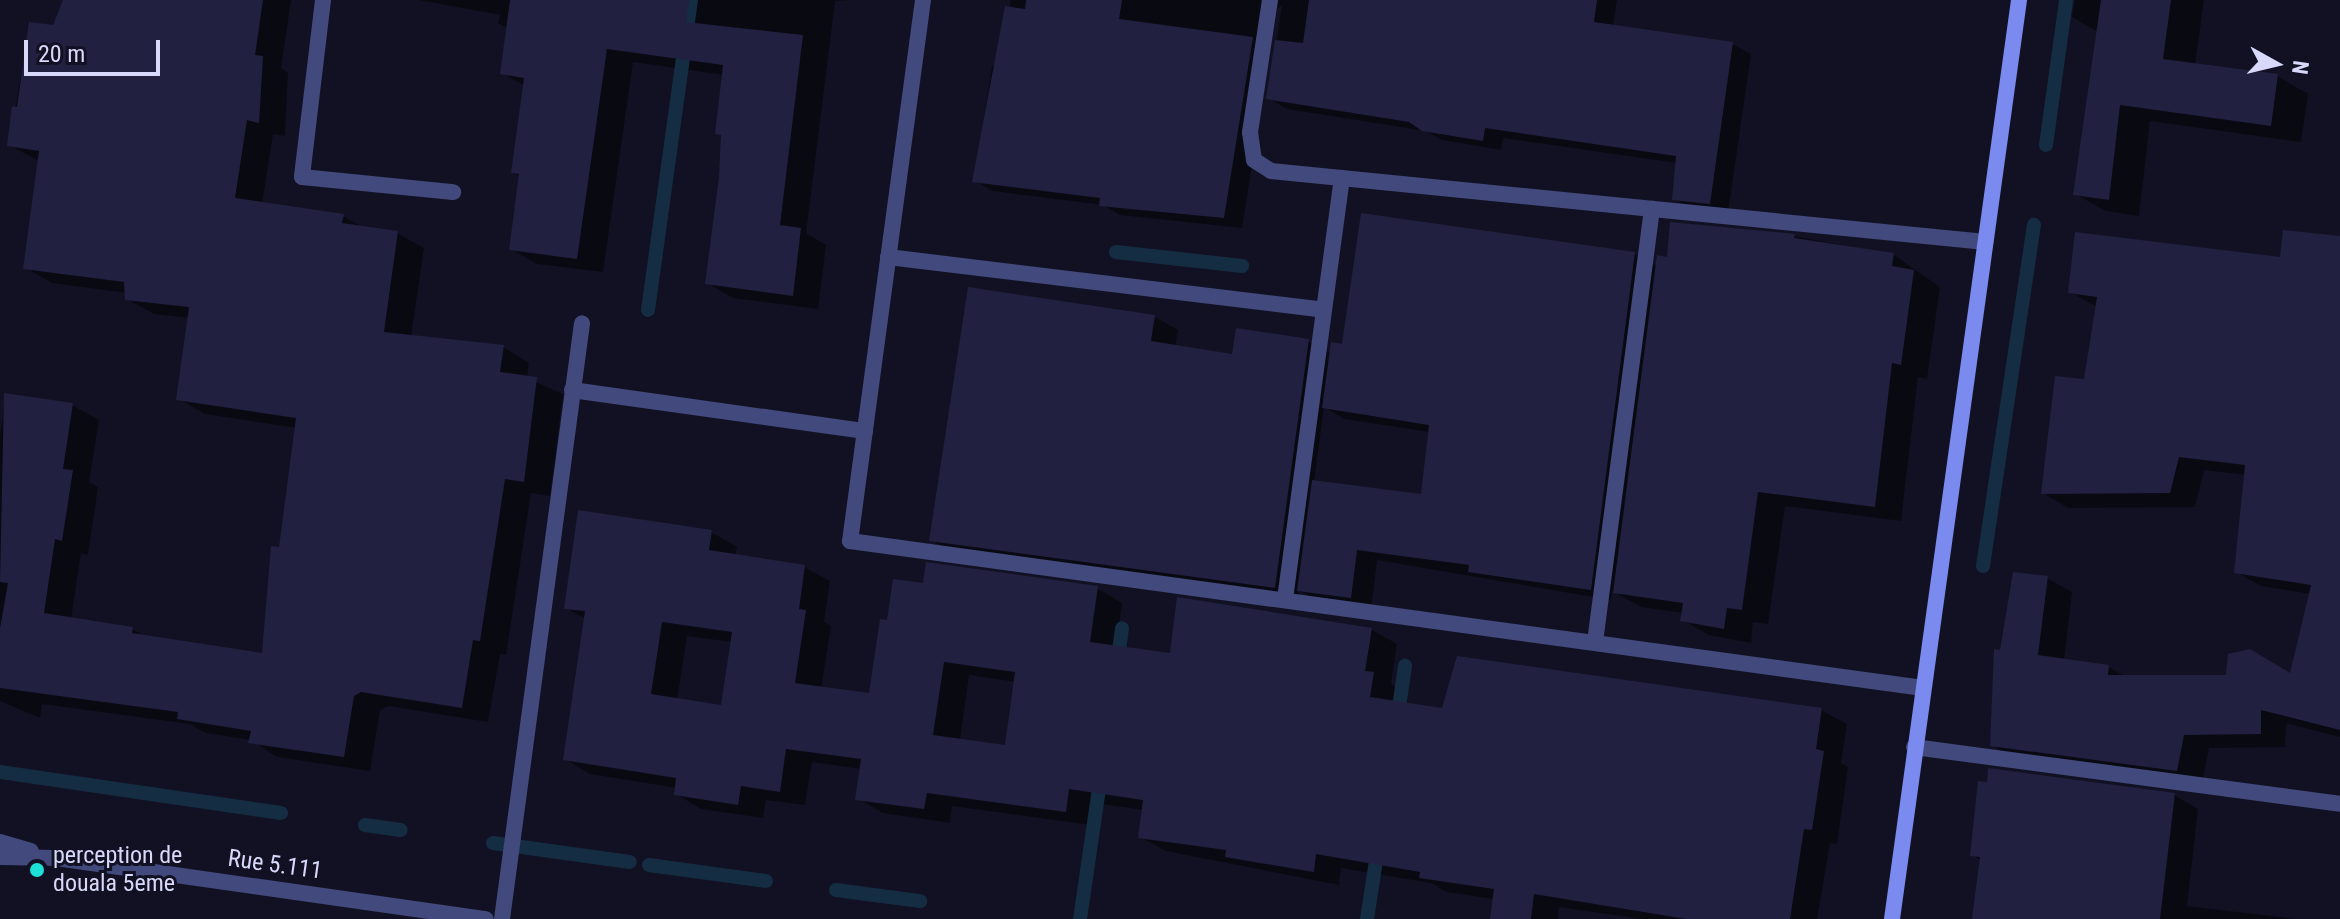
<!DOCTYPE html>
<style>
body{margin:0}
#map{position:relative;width:2340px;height:919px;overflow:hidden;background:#121123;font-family:"Roboto Condensed",sans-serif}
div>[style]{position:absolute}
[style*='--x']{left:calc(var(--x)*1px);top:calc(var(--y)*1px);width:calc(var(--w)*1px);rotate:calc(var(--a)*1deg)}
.shadow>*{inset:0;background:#0007}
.stream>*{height:14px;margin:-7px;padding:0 7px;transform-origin:7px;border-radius:7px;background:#142d43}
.building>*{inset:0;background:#212041}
.street>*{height:16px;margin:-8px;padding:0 8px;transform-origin:8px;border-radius:8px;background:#42497c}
.secondary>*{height:16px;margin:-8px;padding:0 8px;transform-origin:8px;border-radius:8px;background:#7b8aee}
.dots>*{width:22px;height:22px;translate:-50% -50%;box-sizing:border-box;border:4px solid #121123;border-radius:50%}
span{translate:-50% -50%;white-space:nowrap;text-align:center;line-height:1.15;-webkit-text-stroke:6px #121123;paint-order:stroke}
.poi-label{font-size:24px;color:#d8d9fa}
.left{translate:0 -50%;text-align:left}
.street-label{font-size:24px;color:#d8d9fa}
.north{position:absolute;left:2236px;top:24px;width:80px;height:80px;-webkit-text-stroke:6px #121123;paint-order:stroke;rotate:98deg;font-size:22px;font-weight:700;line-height:32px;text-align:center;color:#d8d9fa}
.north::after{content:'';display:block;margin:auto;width:28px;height:36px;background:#d8d9fa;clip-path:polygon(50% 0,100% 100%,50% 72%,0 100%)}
.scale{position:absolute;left:24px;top:40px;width:136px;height:36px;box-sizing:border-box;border:4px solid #d8d9fa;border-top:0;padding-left:10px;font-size:24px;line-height:28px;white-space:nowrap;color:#d8d9fa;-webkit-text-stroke:6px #121123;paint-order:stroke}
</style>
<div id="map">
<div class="shadow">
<i style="clip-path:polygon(65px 0,291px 0,281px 68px,288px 73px,285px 136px,273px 134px,262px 204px,343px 216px,366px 229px,397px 233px,424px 248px,411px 337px,503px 347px,529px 363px,527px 378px,563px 394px,550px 496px,531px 493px,506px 655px,500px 654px,488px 722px,388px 706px,380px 710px,370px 771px,277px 757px,251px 740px,206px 733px,190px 724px,42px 704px,40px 718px,0 701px,0 435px,6px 395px,72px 405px,99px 420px,89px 482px,98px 487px,88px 555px,81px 553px,71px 619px,132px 629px,147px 637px,263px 655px,297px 428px,205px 414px,179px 399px,189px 318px,154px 314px,127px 299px,127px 293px,52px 283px,26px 268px,39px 161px,9px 145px,30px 24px,55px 27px)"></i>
<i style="clip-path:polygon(419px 0,848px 0,835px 1px,806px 233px,826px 245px,818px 309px,733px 298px,707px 283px,721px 177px,723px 137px,717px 133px,724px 75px,633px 62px,603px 272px,537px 264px,511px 249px,521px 177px,513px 172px,525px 86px,502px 73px,508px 29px,498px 23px,500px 15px)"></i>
<i style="clip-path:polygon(1011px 0,1617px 0,1613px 27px,1732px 44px,1751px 54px,1728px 213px,1692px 209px,1674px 199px,1677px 163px,1503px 138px,1501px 150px,1442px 140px,1426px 131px,1287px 109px,1268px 98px,1282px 5px,1277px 9px,1242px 228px,1120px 215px,1103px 205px,993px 191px,975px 181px,992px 66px,998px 67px)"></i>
<i style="clip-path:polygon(2075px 0,2204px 0,2195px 65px,2277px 76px,2308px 94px,2301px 142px,2150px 121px,2139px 216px,2106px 211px,2075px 194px,2098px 32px,2072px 17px)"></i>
<i style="clip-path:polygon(evenodd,1794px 236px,1894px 255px,1940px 287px,1927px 379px,1918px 377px,1901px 521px,1785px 506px,1768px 624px,1753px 622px,1751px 643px,1709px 635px,1682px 620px,1683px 613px,1641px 607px,1612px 591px,1611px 600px,1377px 560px,1371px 609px,1320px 602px,1299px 590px,1298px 600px,954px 553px,931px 540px,1155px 317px,1178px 330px,1175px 347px,1234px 356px,1308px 341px,1331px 354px,1635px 254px,1658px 267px,1668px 259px,1794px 236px,1324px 407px,1344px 419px,1430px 432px,1422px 497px,1314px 482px,1324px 407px)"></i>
<i style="clip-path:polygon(2340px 238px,2340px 737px,2286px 723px,2285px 747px,2209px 748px,2202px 784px,2017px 760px,1992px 745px,2001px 652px,2047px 578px,2072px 592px,2064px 661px,2109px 667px,2126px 677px,2292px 676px,2311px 594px,2261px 586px,2236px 572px,2246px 475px,2204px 470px,2195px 507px,2068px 508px,2043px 493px,2086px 381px,2097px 307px,2070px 292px,2282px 259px)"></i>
<i style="clip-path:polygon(evenodd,711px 532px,737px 547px,735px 556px,804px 567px,830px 581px,824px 622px,831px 626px,821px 689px,871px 696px,889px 623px,924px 585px,1097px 588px,1122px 603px,1116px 648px,1172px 656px,1372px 630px,1397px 644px,1391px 684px,1398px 689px,1396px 703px,1444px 710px,1821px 710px,1847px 724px,1841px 763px,1848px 767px,1837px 844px,1830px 843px,1817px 919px,1641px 919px,1559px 907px,1558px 919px,1495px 919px,1494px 899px,1447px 892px,1431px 883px,1341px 868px,1339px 885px,1166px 851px,1140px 837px,1144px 810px,1094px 803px,1091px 825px,952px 806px,950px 823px,883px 813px,857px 798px,861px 769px,812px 762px,805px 805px,766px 800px,763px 818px,701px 809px,676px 794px,677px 788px,590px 774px,565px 759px,586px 619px,566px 608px,711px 532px,687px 636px,732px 642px,722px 708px,677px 700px,687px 636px,711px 532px,969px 675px,1016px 682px,1006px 747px,960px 741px,969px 675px)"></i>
<i style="clip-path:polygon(2174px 795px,2198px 809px,2187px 906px,2296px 919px,1974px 919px,1981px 860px,1972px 855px)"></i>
</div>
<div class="stream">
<i style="--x:2046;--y:145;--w:146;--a:-82.1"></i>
<i style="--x:1116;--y:252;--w:127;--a:6.3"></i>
<i style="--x:648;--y:310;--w:313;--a:-82.1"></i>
<i style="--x:1983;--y:566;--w:345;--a:-81.5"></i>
<i style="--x:1117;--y:664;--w:36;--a:-82"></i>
<i style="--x:1397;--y:721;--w:56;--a:-81.7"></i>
<i style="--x:0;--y:772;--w:284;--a:8.3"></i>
<i style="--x:365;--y:825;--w:36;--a:8"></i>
<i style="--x:493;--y:843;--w:138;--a:7.9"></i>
<i style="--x:649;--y:865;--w:118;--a:7.8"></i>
<i style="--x:836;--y:890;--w:85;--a:7.5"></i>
<i style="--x:1080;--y:919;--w:146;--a:-81.7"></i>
<i style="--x:1367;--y:919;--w:72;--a:-81.2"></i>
</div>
<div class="building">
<i style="clip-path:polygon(63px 0,263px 0,255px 55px,263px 56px,259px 123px,247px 120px,235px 198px,344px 214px,342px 223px,398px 231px,384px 332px,504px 345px,500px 372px,537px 377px,524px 482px,505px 479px,480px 641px,473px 640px,462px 708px,361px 692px,354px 696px,344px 757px,248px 743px,251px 731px,177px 719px,178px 712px,0 688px,0 628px,8px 583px,0 582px,4px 393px,73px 403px,63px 469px,73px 470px,62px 541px,55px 539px,44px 613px,133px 627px,132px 633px,262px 653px,271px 546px,279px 547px,296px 418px,176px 400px,189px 307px,125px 300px,124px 282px,23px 269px,39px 151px,7px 146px,12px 106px,17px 107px,29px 22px,53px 25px)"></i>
<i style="clip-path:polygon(510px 0,689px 0,686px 22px,803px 35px,780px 225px,801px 228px,793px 296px,705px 284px,719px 177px,721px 135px,715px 134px,723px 65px,607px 49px,577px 259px,509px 250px,519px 174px,511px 173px,524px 78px,500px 74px)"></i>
<i style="clip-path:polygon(1026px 0,1122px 0,1119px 19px,1253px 37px,1224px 218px,1099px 206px,1100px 198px,972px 182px,1005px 6px,1025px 9px)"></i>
<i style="clip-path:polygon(1309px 0,1597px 0,1594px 22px,1733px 42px,1710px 204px,1672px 200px,1676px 156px,1485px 128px,1483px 141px,1422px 131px,1409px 122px,1266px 99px,1275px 40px,1303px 43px)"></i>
<i style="clip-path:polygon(2101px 0,2171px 0,2163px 59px,2278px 74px,2271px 126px,2120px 105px,2109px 200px,2073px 195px)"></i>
<i style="clip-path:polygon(1361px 213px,1635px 252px,1591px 590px,1468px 572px,1469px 565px,1357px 550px,1351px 598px,1297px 591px,1312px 480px,1421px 494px,1429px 425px,1322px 408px,1331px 342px,1342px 344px)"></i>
<i style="clip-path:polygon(1670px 222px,1795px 234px,1794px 238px,1894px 253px,1892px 266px,1914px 270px,1901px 365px,1892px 363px,1875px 507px,1758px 492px,1742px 610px,1727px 608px,1724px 629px,1680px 621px,1683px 603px,1613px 593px,1657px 255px,1667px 257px)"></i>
<i style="clip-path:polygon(2283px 230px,2340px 236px,2340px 730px,2261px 710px,2261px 734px,2184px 735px,2177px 771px,1990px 746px,1994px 649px,2000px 650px,2013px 572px,2048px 576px,2038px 655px,2109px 665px,2108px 675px,2226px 675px,2228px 654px,2250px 649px,2290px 673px,2311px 585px,2234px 573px,2245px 465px,2179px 457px,2170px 493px,2041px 494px,2055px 376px,2084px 379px,2097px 297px,2068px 293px,2075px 232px,2280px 257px)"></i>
<i style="clip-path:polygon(968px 287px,1155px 315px,1151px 341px,1232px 354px,1236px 328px,1309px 339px,1275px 588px,929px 541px)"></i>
<i style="clip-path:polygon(evenodd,578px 510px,712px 530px,709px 550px,805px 565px,799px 609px,806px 610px,795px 683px,869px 693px,880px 619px,887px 620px,893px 579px,923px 583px,926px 562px,1098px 586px,1090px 642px,1170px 653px,1177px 597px,1372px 628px,1365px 671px,1374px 672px,1370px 697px,1442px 708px,1457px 656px,1822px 708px,1816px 749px,1824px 751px,1812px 830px,1804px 829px,1790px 919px,1686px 919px,1534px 894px,1531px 919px,1490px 919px,1494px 889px,1419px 878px,1420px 872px,1316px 854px,1314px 872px,1225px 857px,1226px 850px,1138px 838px,1143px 800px,1069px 789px,1066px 812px,927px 793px,924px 809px,855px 800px,861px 759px,786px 749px,780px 792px,741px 786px,738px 805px,674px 795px,676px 778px,563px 760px,585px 611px,564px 609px,578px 510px,662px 622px,732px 632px,721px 705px,651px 694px,662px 622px,578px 510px,944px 662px,1015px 672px,1005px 745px,933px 735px,944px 662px)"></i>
<i style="clip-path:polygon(1988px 768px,2175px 793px,2160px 919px,1972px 919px,1980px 857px,1970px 856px,1978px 781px,1987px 782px)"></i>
</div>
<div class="street">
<i style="--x:323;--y:0;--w:178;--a:96.8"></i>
<i style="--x:302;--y:177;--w:152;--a:5.7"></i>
<i style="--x:923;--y:0;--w:546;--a:97.68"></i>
<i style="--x:850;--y:541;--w:1083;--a:7.8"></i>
<i style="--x:1270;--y:0;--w:134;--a:98.6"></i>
<i style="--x:1250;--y:132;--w:28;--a:82"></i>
<i style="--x:1254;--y:160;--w:20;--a:33"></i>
<i style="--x:1271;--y:171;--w:718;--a:5.68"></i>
<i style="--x:888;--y:257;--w:439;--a:6.9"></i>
<i style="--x:572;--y:390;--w:296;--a:8"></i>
<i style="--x:1285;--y:599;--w:425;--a:-82.3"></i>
<i style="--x:1595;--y:642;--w:437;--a:-82.5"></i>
<i style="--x:1914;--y:747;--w:430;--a:7.6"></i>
<i style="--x:0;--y:842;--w:32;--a:16"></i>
<i style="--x:0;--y:857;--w:56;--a:1"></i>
<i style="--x:56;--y:858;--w:434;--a:8.1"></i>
<i style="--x:502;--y:919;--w:601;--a:-82.35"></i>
</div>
<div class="secondary">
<i style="--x:1892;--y:919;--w:928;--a:-82.13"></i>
</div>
<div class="dots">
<i style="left:37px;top:870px;background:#1de1d7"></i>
</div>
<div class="poi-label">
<span class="left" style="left:53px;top:870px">perception de<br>douala 5eme</span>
</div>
<div class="street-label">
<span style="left:275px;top:865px;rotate:8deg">Rue 5.111</span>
</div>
<div class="north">N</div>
<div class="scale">20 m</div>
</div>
